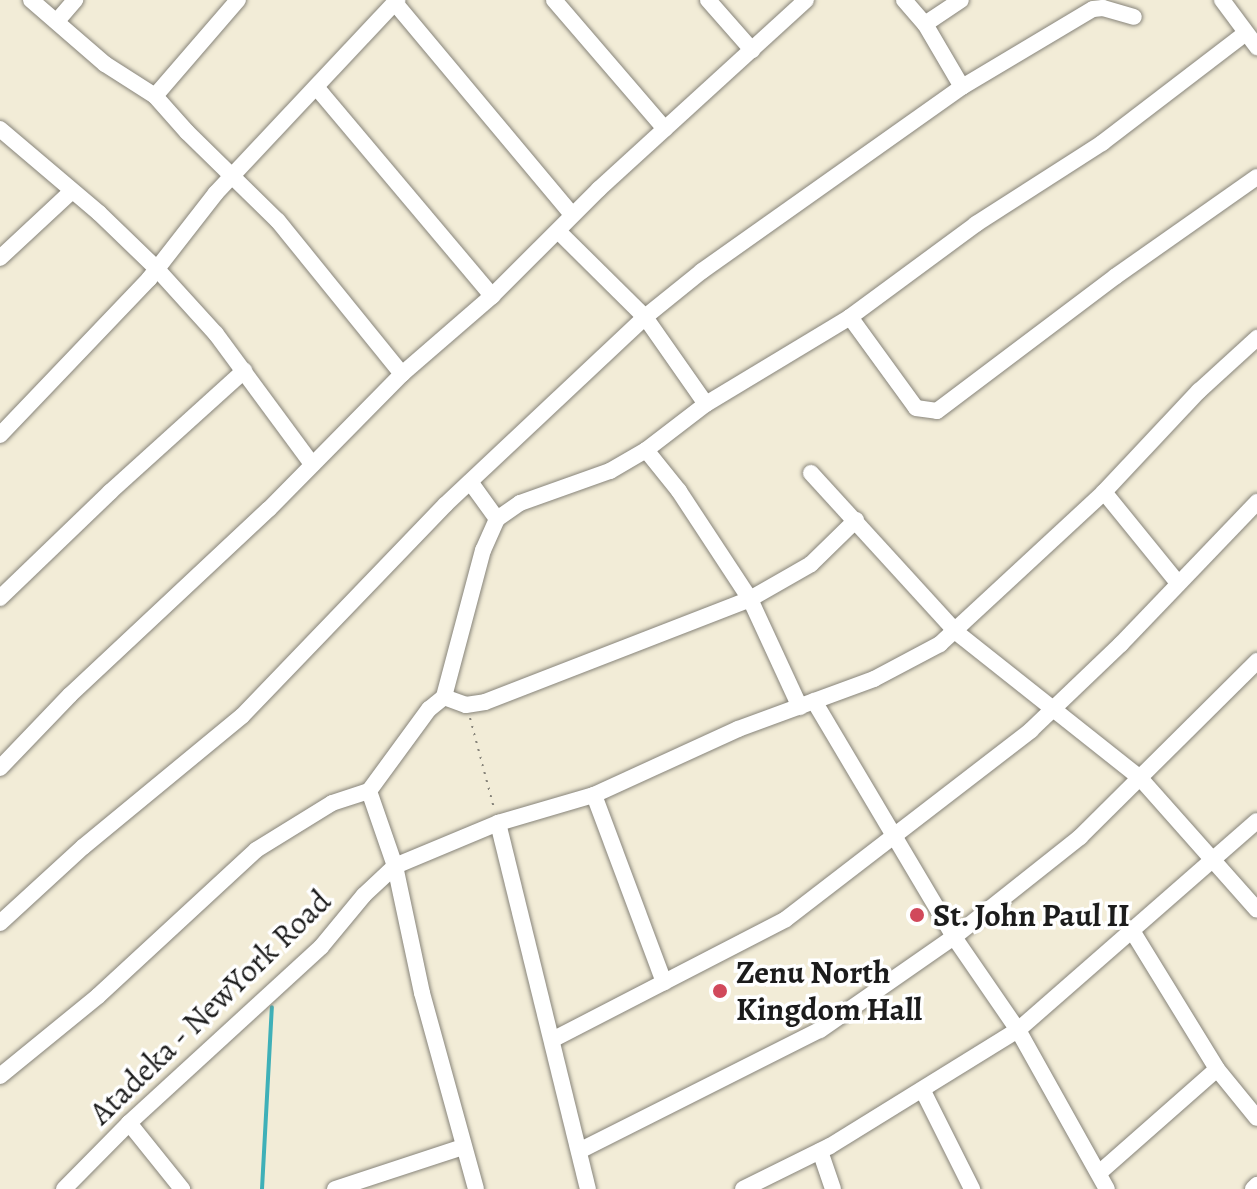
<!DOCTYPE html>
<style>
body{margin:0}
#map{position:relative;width:1257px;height:1189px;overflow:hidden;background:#f2ecd7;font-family:Alegreya,serif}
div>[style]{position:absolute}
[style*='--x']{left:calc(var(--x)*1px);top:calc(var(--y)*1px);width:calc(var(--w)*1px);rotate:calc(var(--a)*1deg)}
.stream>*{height:4px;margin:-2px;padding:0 2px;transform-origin:2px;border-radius:2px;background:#3fb0b8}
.path>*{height:2px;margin-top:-1px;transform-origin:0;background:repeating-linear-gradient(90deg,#87847a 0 2px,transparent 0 8px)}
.roads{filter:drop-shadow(0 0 2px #87847a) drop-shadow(0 0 2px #87847a)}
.minor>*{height:16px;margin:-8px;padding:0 8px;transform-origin:8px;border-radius:8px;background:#fff}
.dots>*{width:22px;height:22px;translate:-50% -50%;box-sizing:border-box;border:4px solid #fff;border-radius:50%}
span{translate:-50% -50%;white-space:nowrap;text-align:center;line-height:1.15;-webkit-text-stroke:7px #fff;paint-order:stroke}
.poi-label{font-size:32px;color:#1c1c1c;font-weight:700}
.left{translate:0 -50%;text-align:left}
.street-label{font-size:32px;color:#1c1c1c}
</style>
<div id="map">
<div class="stream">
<i style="--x:262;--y:1189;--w:182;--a:-86.9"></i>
</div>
<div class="path">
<i style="--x:470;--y:718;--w:93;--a:75.1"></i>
</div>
<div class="roads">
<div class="minor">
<i style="--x:31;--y:0;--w:98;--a:40.9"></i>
<i style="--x:105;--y:64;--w:59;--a:32.6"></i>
<i style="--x:155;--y:96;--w:48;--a:48.4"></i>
<i style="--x:187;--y:132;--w:127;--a:44.4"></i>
<i style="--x:278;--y:221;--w:197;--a:51"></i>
<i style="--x:554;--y:0;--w:170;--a:49.3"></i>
<i style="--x:708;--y:0;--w:67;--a:48.7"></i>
<i style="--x:904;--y:0;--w:32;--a:49"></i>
<i style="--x:925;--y:24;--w:73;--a:59.6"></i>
<i style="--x:1222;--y:0;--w:59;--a:53.3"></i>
<i style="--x:395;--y:3;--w:276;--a:50.1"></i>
<i style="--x:57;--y:21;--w:28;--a:-49"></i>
<i style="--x:925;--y:24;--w:43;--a:-33.7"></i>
<i style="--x:317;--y:88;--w:272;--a:49.9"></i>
<i style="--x:155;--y:96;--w:127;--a:-49.2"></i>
<i style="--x:0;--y:129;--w:130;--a:40.3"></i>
<i style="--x:99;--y:213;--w:81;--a:44"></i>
<i style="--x:157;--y:269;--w:88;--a:47.8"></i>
<i style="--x:216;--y:334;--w:162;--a:53.6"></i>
<i style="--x:559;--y:232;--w:121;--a:44.7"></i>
<i style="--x:645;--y:317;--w:106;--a:55"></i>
<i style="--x:0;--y:258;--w:97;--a:-42.9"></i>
<i style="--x:850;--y:317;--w:112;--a:54"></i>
<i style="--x:916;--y:408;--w:21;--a:8"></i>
<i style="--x:937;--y:411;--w:224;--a:-37"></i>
<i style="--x:1116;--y:276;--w:172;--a:-35.1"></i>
<i style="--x:0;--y:435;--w:216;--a:-46.3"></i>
<i style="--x:149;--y:279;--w:109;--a:-52.1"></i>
<i style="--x:216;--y:193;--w:265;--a:-46.8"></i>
<i style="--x:646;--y:450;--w:53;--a:51.2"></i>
<i style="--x:679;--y:491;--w:129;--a:56.7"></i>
<i style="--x:750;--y:599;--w:119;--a:65.2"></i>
<i style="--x:811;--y:473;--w:215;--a:47.6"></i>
<i style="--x:956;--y:632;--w:235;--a:38.4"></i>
<i style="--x:1140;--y:778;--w:176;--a:48.4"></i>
<i style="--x:471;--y:483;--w:44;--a:54.2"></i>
<i style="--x:497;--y:519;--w:34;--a:114"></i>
<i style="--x:483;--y:550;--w:152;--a:104.9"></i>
<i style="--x:444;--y:697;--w:19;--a:141"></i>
<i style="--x:429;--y:709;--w:102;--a:126.2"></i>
<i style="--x:369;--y:791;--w:79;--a:70.9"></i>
<i style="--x:395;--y:866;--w:130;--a:78"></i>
<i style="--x:422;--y:993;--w:203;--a:74.6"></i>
<i style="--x:1104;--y:492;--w:117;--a:50.9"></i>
<i style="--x:497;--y:519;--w:28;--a:-35"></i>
<i style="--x:520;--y:503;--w:96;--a:-19.6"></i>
<i style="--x:610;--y:471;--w:42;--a:-30.3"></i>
<i style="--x:646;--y:450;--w:76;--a:-37.5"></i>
<i style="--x:706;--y:404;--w:168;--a:-31.1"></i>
<i style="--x:850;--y:317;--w:157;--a:-36.4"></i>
<i style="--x:976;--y:224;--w:150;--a:-32.7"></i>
<i style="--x:1102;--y:143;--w:181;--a:-37.4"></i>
<i style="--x:0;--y:598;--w:153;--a:-43.9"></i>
<i style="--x:110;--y:492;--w:181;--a:-42.1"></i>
<i style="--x:444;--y:697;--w:23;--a:20"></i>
<i style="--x:466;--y:705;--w:19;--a:-9"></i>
<i style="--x:485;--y:702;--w:284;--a:-21.2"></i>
<i style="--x:750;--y:599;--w:70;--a:-29.8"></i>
<i style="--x:811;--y:564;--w:63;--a:-44.4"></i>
<i style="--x:814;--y:701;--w:274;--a:59.3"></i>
<i style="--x:954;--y:937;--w:113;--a:55.5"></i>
<i style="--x:1018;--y:1030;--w:182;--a:60.8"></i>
<i style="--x:0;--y:768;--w:101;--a:-46.2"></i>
<i style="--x:70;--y:695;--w:272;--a:-43.1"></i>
<i style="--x:269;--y:509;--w:190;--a:-45.4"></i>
<i style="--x:402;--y:374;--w:119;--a:-40.9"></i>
<i style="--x:492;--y:296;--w:151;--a:-45"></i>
<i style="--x:599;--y:189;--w:280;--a:-42.4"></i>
<i style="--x:594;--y:795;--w:200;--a:69.5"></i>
<i style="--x:498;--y:823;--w:377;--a:76.2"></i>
<i style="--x:0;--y:923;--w:113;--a:-42.5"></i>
<i style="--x:83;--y:847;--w:206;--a:-39.5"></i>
<i style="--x:242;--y:716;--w:294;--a:-46.1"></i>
<i style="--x:446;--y:504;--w:273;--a:-43.2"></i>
<i style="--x:645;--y:317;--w:73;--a:-38.9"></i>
<i style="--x:702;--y:271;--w:319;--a:-35.3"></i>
<i style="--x:962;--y:87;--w:152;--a:-30.8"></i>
<i style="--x:1093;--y:9;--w:10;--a:-6"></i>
<i style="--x:1103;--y:8;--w:32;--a:16"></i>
<i style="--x:1131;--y:929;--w:164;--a:58.4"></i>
<i style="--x:1217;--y:1069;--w:63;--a:50.8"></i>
<i style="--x:552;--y:1040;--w:263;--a:-27.3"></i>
<i style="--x:786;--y:919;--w:309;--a:-37.6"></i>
<i style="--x:1031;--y:730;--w:124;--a:-43.7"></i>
<i style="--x:1121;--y:644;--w:197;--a:-46.2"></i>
<i style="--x:0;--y:1076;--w:127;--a:-39.2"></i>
<i style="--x:98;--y:996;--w:215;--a:-42.7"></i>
<i style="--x:256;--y:850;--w:89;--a:-31.7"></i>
<i style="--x:332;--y:803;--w:39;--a:-18"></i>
<i style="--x:923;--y:1091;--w:110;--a:63.4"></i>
<i style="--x:129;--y:1123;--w:85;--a:51.2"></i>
<i style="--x:579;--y:1151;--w:270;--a:-26.7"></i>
<i style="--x:820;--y:1030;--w:163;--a:-34.8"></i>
<i style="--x:954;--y:937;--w:161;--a:-38.4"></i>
<i style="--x:1080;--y:837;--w:250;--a:-44.8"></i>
<i style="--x:820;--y:1151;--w:40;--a:71.1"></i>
<i style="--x:1099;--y:1173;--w:157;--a:-41.4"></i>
<i style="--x:64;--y:1189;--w:93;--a:-45.4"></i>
<i style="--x:129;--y:1123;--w:260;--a:-42.5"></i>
<i style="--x:321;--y:947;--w:67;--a:-50.4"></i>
<i style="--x:364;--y:895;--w:42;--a:-43.1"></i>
<i style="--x:395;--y:866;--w:112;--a:-22.7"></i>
<i style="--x:498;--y:823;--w:100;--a:-16.3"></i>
<i style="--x:594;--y:795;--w:158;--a:-24.6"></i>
<i style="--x:738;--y:729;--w:145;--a:-20.2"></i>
<i style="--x:874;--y:679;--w:75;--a:-27.9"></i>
<i style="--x:940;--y:644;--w:224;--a:-42.8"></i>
<i style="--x:1104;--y:492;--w:139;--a:-46.8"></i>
<i style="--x:1199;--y:391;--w:79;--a:-42.4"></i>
<i style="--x:335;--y:1189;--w:135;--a:-18.2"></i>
<i style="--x:743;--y:1189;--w:97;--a:-26.3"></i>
<i style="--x:830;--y:1146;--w:221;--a:-31.7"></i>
<i style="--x:1018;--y:1030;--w:317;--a:-41.2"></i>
<i style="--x:1253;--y:1189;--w:6;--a:-45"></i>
</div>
</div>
<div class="dots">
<i style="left:917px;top:915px;background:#d1495b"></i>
<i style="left:720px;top:991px;background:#d1495b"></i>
</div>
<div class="poi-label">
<span class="left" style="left:933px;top:915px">St. John Paul II</span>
<span class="left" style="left:736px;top:991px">Zenu North<br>Kingdom Hall</span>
</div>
<div class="street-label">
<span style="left:210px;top:1007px;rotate:-44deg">Atadeka - NewYork Road</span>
</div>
</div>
